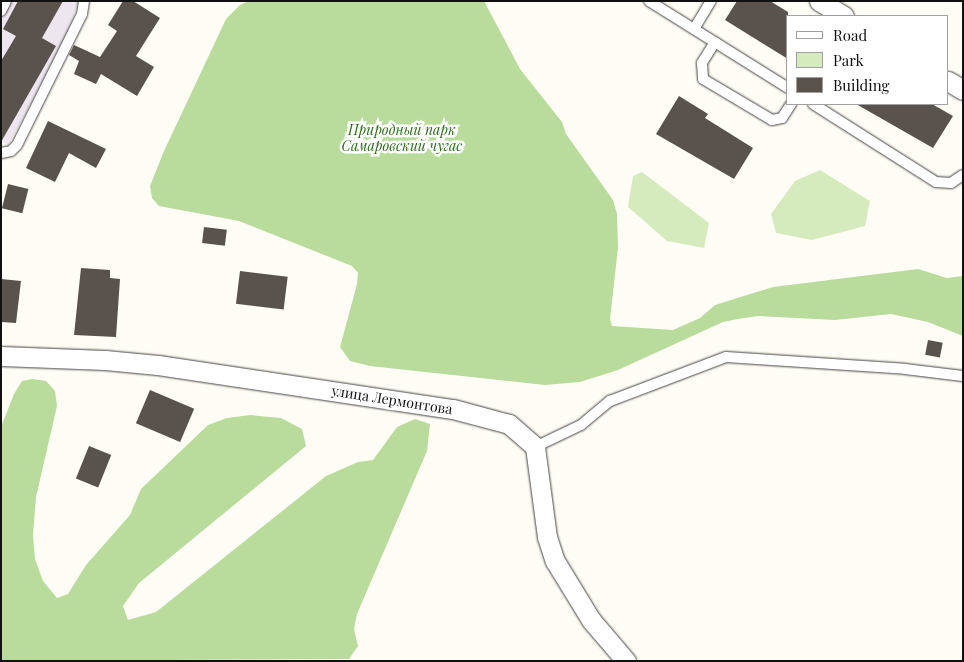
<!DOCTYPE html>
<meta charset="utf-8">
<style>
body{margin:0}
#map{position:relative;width:964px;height:662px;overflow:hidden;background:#fffdf5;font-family:"Playfair Display",serif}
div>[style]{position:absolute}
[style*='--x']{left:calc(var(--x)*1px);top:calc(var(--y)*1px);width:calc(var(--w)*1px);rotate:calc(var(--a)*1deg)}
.industrial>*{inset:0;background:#eee6ef}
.green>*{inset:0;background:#d5ebbd}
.forest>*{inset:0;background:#b9dc9c}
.building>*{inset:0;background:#5a524d;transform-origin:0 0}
.roads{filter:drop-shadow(0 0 1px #444) drop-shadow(0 0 1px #444)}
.service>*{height:10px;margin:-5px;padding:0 5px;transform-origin:5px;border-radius:5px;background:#fff}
.minor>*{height:19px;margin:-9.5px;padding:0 9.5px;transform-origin:9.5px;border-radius:9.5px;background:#fff}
span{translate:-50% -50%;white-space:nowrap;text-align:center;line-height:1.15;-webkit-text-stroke:5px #fff;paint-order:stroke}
.park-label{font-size:14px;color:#2f6b1f;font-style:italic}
.street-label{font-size:14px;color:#111}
.frame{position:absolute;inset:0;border:2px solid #111;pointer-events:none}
.legend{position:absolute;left:786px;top:15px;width:162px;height:90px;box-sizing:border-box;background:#fff;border:1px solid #a0a0a0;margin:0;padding:6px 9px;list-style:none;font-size:15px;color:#111}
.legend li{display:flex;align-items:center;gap:10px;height:25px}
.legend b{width:25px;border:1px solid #a0a0a0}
</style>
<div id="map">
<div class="industrial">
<i style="clip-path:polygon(1px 1px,79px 1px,63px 47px,8px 145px,1px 141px)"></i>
</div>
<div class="green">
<i style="clip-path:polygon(820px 170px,870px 201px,865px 226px,812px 240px,776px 233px,771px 214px,795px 181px)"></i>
<i style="clip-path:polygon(642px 172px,709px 223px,704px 248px,667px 241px,628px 207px,633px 176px)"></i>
</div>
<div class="forest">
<i style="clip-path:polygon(249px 1px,484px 1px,520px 69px,562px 122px,566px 134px,613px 200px,617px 214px,618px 248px,610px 319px,612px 326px,673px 330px,700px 318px,715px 305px,773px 287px,918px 269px,947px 278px,963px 276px,963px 336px,928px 322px,891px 314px,835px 320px,758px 316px,738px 319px,723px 322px,618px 370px,580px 382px,545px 385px,370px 366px,350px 361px,340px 347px,357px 284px,358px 273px,352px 266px,239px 221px,159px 206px,152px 198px,150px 186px,164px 151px,226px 19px,240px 5px)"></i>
<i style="clip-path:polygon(32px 379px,46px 381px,55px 391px,57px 406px,36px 497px,33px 535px,35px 559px,43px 581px,57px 598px,68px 594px,86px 565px,130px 515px,141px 489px,208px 425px,227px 418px,250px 415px,281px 418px,302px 429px,306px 446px,139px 583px,123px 606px,128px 620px,156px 612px,326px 476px,358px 462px,373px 460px,397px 427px,415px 419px,430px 424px,427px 451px,357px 614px,354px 629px,358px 646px,349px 659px,1px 661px,1px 427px,14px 394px,22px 381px)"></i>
</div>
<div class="building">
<i style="clip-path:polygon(18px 1px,63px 1px,42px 38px,56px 46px,1px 142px,1px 61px,16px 36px,3px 29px)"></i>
<i style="clip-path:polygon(123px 1px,133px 1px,160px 18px,136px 56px,154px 67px,137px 96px,101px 74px,96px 84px,74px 74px,79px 61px,69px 55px,74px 45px,100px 57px,117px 31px,108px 25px)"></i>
<i style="clip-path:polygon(737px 1px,770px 1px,788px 12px,788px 59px,725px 20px)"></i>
<i style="clip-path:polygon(679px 96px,708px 114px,705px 118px,753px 148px,734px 179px,656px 134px)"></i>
<i style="clip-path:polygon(856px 104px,932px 104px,953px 116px,933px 148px)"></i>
<i style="clip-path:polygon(48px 121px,106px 149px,96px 168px,69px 153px,55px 182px,26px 168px)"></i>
<i style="left:8px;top:184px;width:21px;height:25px;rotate:14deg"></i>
<i style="left:204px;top:227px;width:23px;height:16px;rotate:7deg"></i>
<i style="clip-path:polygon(81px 268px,110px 270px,110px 278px,120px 279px,116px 337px,74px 335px)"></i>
<i style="left:240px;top:271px;width:48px;height:33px;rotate:7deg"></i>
<i style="clip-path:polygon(1px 279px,21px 281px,16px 323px,1px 322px)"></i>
<i style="left:928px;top:340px;width:15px;height:15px;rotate:11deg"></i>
<i style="left:150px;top:390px;width:48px;height:36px;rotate:23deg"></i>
<i style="left:89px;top:446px;width:24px;height:35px;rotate:22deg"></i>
</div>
<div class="roads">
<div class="service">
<i style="--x:649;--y:1;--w:164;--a:32"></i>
<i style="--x:1;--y:11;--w:11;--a:-63"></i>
<i style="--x:694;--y:29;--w:33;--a:-59"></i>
<i style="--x:715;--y:42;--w:25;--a:122"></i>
<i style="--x:702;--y:63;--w:16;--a:86"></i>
<i style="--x:703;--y:79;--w:80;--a:30.7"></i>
<i style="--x:772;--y:120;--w:10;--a:-11"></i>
<i style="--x:782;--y:118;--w:17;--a:-57"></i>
<i style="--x:813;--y:104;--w:146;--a:32.4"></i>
<i style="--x:936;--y:182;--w:15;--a:4"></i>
<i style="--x:951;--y:183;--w:14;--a:-34"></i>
<i style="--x:1;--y:153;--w:10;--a:-11"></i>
<i style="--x:11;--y:151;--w:8;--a:-45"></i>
<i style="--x:17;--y:145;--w:146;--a:-63.6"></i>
<i style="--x:82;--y:14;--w:13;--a:-81"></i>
<i style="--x:535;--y:447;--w:51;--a:-25.6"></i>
<i style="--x:581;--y:425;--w:38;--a:-40"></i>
<i style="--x:610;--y:401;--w:124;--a:-20.8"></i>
<i style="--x:726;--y:357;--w:179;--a:3.8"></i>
<i style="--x:905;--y:369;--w:58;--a:6.9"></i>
</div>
<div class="minor">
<i style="--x:819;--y:1;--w:29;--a:31"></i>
<i style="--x:948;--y:81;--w:17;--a:31"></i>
<i style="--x:1;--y:356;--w:104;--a:2.2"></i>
<i style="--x:105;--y:360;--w:53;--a:5.4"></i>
<i style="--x:158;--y:365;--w:298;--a:8.5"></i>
<i style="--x:453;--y:409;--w:58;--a:15"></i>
<i style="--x:509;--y:424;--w:35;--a:41"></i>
<i style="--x:535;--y:447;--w:91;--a:82.4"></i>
<i style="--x:547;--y:537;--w:25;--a:72"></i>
<i style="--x:555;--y:561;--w:69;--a:58.6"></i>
<i style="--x:591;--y:620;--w:54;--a:49.5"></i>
</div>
</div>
<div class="park-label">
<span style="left:402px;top:138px">Природный парк<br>Самаровский чугас</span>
</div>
<div class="street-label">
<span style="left:392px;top:400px;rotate:9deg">улица Лермонтова</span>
</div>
<div class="frame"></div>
<ul class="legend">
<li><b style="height:6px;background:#fff"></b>Road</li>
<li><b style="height:14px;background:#d5ebbd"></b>Park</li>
<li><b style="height:14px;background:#5a524d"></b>Building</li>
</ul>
</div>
